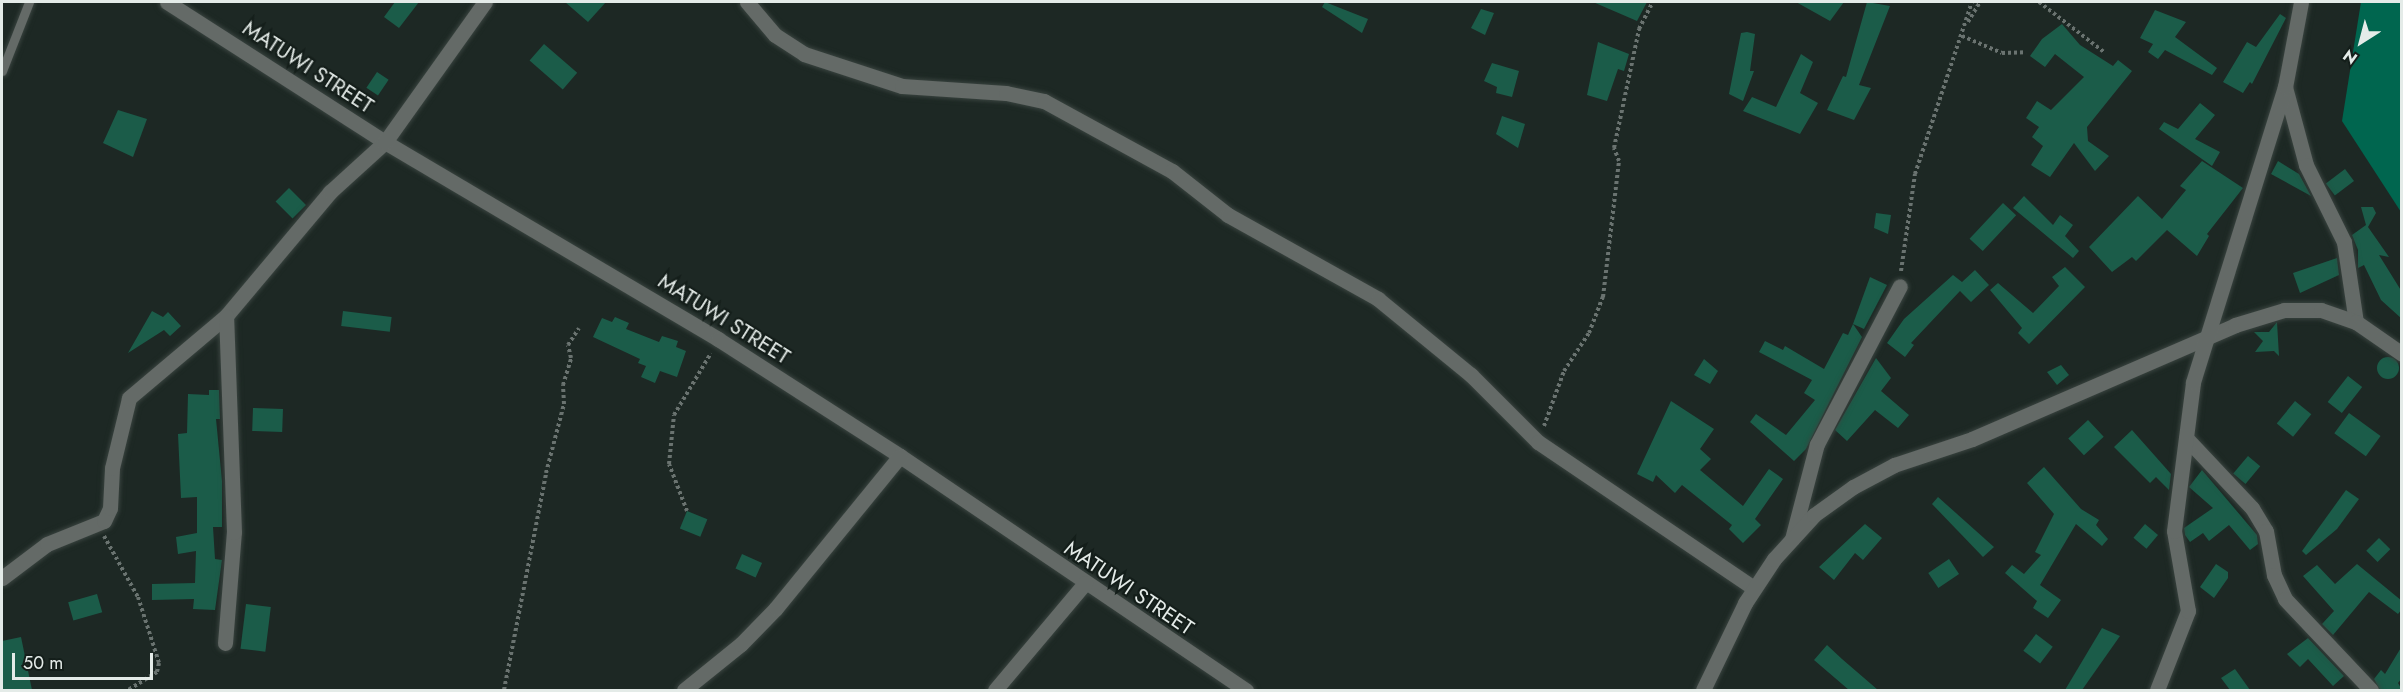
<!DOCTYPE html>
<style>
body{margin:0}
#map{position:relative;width:2403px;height:692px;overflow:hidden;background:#1d2824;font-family:Jost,sans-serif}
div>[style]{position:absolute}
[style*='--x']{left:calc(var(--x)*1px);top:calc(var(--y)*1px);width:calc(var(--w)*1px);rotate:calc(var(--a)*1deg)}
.forest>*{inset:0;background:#00664f}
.building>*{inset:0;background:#1b5c49;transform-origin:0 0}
.round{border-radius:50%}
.path>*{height:4px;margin-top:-2px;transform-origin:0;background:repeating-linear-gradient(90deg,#6a7370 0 3px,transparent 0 6px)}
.roads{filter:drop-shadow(0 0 2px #39433f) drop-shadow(0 0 2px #39433f)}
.lane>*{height:9px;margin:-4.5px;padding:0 4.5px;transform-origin:4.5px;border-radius:4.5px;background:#646a67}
.street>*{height:15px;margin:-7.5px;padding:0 7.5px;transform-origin:7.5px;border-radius:7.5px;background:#646a67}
span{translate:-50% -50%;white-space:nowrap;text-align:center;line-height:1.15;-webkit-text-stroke:4.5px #141e1a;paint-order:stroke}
.street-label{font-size:21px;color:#e4ebe8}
.frame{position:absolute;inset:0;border:3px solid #e4ebe8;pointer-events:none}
.north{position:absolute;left:2331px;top:12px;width:60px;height:60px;-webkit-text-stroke:4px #141e1a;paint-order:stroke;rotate:216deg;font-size:16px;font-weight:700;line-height:24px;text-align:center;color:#e4ebe8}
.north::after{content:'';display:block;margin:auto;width:21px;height:27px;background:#e4ebe8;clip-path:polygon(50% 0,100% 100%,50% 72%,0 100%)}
.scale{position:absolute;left:12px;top:653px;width:141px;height:27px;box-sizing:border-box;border:3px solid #e4ebe8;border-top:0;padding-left:8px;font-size:18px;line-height:21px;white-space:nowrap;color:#e4ebe8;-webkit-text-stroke:4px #141e1a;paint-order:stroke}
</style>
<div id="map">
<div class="forest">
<i style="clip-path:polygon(2361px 2px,2401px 2px,2401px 212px,2342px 121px)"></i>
</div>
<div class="building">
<i style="clip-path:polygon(395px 2px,419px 2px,399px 28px,384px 17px)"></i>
<i style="clip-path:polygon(565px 2px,606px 2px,588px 22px)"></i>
<i style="clip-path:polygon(1325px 2px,1368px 19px,1362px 33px,1322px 7px)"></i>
<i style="clip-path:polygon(1593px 2px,1647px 2px,1637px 21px)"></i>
<i style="clip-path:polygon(1796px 2px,1844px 2px,1830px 21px)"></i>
<i style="clip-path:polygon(1867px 2px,1890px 6px,1859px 85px,1871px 88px,1854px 120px,1827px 110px,1843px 76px,1846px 77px)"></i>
<i style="clip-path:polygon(1481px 9px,1494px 13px,1485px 35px,1471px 28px)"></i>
<i style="clip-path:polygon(2155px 10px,2186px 22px,2175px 37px,2217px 68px,2212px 75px,2165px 50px,2158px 59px,2148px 52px,2153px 44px,2140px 38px)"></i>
<i style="clip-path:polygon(2280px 14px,2286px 18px,2252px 84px,2250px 82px,2243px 93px,2223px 82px,2247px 42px,2256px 47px)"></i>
<i style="clip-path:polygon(2062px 24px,2080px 45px,2113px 66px,2118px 60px,2132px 71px,2087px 127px,2088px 141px,2109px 156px,2095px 171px,2074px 143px,2050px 177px,2031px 165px,2043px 146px,2032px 137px,2039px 127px,2026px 118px,2037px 101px,2051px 110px,2084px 77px,2055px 54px,2045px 67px,2030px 56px,2042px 39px)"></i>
<i style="clip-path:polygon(1747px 32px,1755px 34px,1750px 71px,1754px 71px,1743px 101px,1729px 94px,1741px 33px)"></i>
<i style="clip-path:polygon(1598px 42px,1629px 54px,1624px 71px,1618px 69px,1607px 101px,1587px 95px)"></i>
<i style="left:544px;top:44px;width:44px;height:22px;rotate:41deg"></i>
<i style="clip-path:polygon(1801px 54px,1813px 62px,1800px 93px,1818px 103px,1800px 134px,1743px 111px,1752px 97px,1776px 107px)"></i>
<i style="clip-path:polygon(1492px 63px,1519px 71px,1512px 97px,1496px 93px,1497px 87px,1484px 81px)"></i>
<i style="left:377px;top:72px;width:14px;height:19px;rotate:34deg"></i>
<i style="clip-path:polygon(2200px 103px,2215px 115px,2195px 139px,2220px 152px,2212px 166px,2159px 129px,2164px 122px,2178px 129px)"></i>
<i style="clip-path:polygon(118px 110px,147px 119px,133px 157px,103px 143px)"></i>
<i style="clip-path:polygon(1502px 116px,1525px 124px,1518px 148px,1496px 134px)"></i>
<i style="clip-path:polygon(2202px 161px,2243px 188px,2207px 234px,2209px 236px,2197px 256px,2167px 230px,2136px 261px,2132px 257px,2112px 272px,2089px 247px,2138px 196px,2162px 219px,2186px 190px,2180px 186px)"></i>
<i style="clip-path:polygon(2278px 161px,2299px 174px,2311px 196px,2271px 174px)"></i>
<i style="left:2345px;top:169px;width:15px;height:24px;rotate:53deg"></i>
<i style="left:289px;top:188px;width:24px;height:19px;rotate:45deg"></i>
<i style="clip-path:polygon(2024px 196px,2053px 225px,2060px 215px,2073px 225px,2065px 236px,2079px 251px,2073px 258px,2013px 208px)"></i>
<i style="left:2003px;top:203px;width:18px;height:49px;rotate:43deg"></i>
<i style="clip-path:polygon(2361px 207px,2373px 207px,2376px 213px,2368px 227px,2389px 257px,2379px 255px,2402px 292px,2402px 319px,2381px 300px,2364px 265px,2358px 268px,2358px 250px,2352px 235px,2366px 225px)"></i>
<i style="clip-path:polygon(1876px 213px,1891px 215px,1888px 234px,1874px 228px)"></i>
<i style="clip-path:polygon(2337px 258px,2339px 275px,2300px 293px,2293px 273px)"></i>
<i style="clip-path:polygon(2065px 267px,2085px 287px,2029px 344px,2018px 333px,2022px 328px,1990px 290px,1998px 283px,2033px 313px,2059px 286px,2052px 277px)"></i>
<i style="clip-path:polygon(1975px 270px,1989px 285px,1971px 302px,1960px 291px,1911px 343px,1914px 345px,1905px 357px,1887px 343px,1904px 319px,1953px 275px,1962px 282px)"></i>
<i style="clip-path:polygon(1870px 277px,1887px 285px,1864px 329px,1853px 324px)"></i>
<i style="clip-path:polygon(152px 311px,163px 317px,168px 312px,181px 326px,170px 336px,164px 330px,128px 353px)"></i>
<i style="left:343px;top:311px;width:49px;height:15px;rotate:7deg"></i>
<i style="clip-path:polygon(615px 317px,629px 323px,626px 329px,659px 342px,662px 336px,678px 341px,676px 347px,686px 351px,677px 377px,660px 371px,655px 383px,641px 377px,646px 366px,638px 363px,640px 359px,593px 337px,602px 318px,612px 322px)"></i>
<i style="clip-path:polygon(2277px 322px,2279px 356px,2274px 351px,2255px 352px,2263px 341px,2254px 332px,2269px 332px)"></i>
<i style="clip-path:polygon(1853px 324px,1862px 337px,1806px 449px,1794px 461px,1750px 422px,1756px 414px,1786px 435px,1815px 400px,1804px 393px,1812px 380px,1759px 352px,1765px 341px,1783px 350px,1785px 346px,1824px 369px,1843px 333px,1848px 335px)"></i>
<i class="round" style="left:2377px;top:357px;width:22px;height:22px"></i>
<i style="clip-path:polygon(1876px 358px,1891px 378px,1881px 391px,1909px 415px,1898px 428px,1875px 410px,1847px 441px,1835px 430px)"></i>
<i style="clip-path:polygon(1704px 359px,1718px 371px,1710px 384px,1694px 375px)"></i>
<i style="clip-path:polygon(2061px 365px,2069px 375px,2057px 385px,2047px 372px)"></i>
<i style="left:2348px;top:376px;width:18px;height:33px;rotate:38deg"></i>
<i style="clip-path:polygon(209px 390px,219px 390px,220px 419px,216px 419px,222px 481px,222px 527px,213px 527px,215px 559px,222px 560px,215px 610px,193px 609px,194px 599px,152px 600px,152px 584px,195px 583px,196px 551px,178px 554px,176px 537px,197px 533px,197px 497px,181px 498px,178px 434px,187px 433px,188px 394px,209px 395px)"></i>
<i style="clip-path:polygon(1671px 401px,1714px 429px,1700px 449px,1711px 459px,1700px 470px,1743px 506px,1769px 469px,1783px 479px,1755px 519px,1761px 525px,1743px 543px,1729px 529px,1732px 525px,1682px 485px,1675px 493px,1656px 475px,1653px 482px,1637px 474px)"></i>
<i style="left:2295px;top:401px;width:21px;height:29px;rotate:39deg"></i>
<i style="left:253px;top:408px;width:30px;height:23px;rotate:2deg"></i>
<i style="left:2349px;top:413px;width:39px;height:25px;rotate:36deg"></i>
<i style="left:2088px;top:420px;width:23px;height:27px;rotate:47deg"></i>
<i style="clip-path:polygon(2132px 430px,2171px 474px,2169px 490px,2156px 477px,2150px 483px,2114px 447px)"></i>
<i style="left:2248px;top:456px;width:16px;height:23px;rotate:40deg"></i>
<i style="clip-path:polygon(2044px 467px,2081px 509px,2099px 520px,2096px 525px,2108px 539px,2102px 546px,2076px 524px,2040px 585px,2061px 600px,2048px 618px,2033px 608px,2037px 601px,2005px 573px,2012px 565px,2024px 574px,2041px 555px,2035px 552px,2054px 514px,2027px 483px)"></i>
<i style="clip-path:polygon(2202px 470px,2257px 535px,2258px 544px,2250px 550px,2229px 525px,2209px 541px,2203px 533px,2190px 542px,2185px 535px,2184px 528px,2213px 508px,2189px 487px)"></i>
<i style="clip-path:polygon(2346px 490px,2359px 499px,2337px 529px,2306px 555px,2302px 551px)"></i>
<i style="clip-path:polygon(1938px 497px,1994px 547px,1983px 557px,1932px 504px)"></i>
<i style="left:687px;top:511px;width:22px;height:19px;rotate:22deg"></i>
<i style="clip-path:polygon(1865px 524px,1882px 538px,1863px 560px,1855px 553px,1834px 580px,1819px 567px)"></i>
<i style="left:2145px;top:524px;width:17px;height:18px;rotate:40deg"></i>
<i style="left:2379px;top:538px;width:16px;height:18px;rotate:45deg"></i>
<i style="left:742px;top:554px;width:22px;height:16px;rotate:24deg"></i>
<i style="left:1949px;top:559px;width:18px;height:25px;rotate:56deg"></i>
<i style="clip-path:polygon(2216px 564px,2228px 572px,2228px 578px,2214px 598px,2200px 587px)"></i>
<i style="clip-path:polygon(2357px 564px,2402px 601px,2402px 609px,2398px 614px,2369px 592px,2333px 635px,2322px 624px,2334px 611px,2303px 576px,2317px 565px,2335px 584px)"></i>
<i style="left:97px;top:594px;width:19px;height:30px;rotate:74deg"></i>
<i style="left:246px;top:604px;width:25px;height:45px;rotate:7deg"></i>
<i style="clip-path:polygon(2102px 628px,2120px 636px,2082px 690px,2065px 690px)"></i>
<i style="left:2036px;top:634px;width:21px;height:21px;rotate:37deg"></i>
<i style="clip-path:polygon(21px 637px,32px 690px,2px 690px,2px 641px)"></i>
<i style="clip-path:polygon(2308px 638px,2344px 676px,2333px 686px,2308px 659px,2300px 667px,2287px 654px)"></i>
<i style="clip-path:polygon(1827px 645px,1842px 659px,1878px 690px,1849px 690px,1814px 660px)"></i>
<i style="clip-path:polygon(2402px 646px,2402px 678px,2398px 683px,2402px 690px,2380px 690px,2374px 679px,2381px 670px,2385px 674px)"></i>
<i style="clip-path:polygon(2235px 669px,2250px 690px,2230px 690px,2221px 678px)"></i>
</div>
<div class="path">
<i style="--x:2039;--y:2;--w:82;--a:37.6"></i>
<i style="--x:1968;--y:22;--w:23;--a:-59"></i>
<i style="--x:1962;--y:36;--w:43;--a:23"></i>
<i style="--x:2002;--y:53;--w:24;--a:-2"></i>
<i style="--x:1901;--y:271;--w:98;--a:-81.8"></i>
<i style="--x:1915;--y:174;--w:181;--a:-71.7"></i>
<i style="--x:1544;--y:426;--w:59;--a:-70"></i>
<i style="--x:1564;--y:371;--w:45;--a:-56.7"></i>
<i style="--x:1589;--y:333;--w:39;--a:-69"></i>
<i style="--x:1603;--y:297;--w:137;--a:-83.3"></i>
<i style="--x:1619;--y:161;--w:14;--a:-111"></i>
<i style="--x:1614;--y:148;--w:122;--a:-78.1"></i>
<i style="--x:1639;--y:29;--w:30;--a:-63"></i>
<i style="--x:687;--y:511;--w:50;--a:-111"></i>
<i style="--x:669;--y:464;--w:49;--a:-84.2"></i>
<i style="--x:674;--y:415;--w:72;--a:-59.2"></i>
<i style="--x:104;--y:536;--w:70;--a:60.9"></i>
<i style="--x:138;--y:597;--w:69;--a:72.3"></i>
<i style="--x:159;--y:663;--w:9;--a:103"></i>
<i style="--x:157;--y:672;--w:34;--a:148"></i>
<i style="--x:504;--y:690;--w:221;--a:-79"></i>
<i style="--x:546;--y:473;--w:71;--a:-75.4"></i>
<i style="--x:564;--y:404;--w:19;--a:-93"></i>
<i style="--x:563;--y:385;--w:28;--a:-73"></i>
<i style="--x:571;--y:358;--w:13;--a:-103"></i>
<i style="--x:568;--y:345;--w:20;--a:-57"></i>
</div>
<div class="roads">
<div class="lane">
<i style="--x:2;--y:71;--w:74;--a:-68.6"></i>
</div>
<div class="street">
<i style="--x:167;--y:2;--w:259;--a:32.7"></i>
<i style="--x:385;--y:142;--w:387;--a:30.6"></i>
<i style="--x:718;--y:339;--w:216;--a:32.7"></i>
<i style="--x:900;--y:456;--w:418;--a:34.1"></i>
<i style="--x:747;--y:2;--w:43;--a:49.7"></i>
<i style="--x:775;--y:35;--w:35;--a:33"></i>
<i style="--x:804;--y:54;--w:103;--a:18.1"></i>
<i style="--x:902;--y:86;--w:104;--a:3.9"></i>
<i style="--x:1006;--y:93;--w:39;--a:12"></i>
<i style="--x:1044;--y:101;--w:146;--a:28.7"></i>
<i style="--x:1172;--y:171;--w:71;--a:38.2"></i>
<i style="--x:1228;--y:215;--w:172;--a:29.2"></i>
<i style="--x:1378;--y:299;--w:120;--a:39.3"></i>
<i style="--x:1471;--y:375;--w:95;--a:45"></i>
<i style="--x:1538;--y:442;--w:261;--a:34.1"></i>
<i style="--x:2285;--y:87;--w:81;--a:74.9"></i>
<i style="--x:2306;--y:165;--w:86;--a:63.7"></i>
<i style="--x:2344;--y:242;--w:81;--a:81.5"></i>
<i style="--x:2186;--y:438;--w:96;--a:46.7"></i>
<i style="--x:2252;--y:508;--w:27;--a:59"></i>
<i style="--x:2266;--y:531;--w:45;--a:79.7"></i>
<i style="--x:2274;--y:575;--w:26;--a:65"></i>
<i style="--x:2285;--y:599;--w:125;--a:46.6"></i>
<i style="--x:1792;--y:539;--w:98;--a:-75.3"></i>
<i style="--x:1817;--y:444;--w:178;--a:-62.3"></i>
<i style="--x:2;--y:578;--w:56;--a:-37.1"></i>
<i style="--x:47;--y:544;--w:61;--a:-22"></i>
<i style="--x:104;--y:521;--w:14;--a:-65"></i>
<i style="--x:110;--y:508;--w:40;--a:-87.1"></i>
<i style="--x:112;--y:468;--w:72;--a:-76.3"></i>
<i style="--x:129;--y:398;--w:127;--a:-40.2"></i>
<i style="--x:226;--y:316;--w:162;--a:-50"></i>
<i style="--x:330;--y:192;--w:74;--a:-42.3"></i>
<i style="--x:385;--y:142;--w:172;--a:-54.5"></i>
<i style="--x:225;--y:643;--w:111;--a:-85.4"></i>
<i style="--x:234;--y:532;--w:216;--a:-92.1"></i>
<i style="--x:684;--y:690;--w:73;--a:-38.9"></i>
<i style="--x:741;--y:644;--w:50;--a:-45.8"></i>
<i style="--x:776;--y:608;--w:196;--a:-50.8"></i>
<i style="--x:995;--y:690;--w:140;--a:-49.9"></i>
<i style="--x:1703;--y:690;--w:97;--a:-64.2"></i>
<i style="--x:1745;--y:603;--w:53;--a:-56.6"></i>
<i style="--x:1774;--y:559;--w:59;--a:-47.7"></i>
<i style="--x:1814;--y:515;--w:48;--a:-35.7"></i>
<i style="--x:1853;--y:487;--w:47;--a:-28.2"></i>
<i style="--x:1894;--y:465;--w:82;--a:-18.4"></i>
<i style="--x:1972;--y:439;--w:287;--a:-23.4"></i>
<i style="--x:2235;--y:325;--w:51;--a:-17"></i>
<i style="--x:2284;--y:310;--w:37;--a:0"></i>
<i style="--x:2321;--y:310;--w:37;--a:19"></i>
<i style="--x:2356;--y:322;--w:56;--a:34.8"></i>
<i style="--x:2157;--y:690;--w:85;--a:-68.6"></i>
<i style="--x:2188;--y:611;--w:81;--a:-99.9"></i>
<i style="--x:2174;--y:531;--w:150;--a:-82.7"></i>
<i style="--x:2193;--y:382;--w:309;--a:-72.7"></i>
<i style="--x:2285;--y:87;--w:86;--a:-79.3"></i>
</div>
</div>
<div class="street-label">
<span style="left:308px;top:67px;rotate:33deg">MATUWI STREET</span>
<span style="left:724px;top:319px;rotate:32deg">MATUWI STREET</span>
<span style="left:1129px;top:588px;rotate:34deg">MATUWI STREET</span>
</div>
<div class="frame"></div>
<div class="north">N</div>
<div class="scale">50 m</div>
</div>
